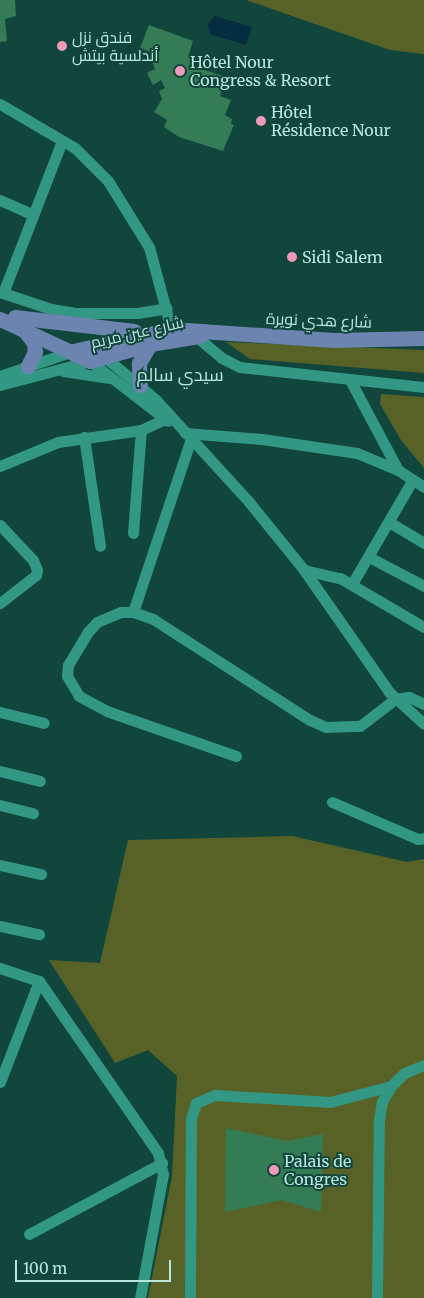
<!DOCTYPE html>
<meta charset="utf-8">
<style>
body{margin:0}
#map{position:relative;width:424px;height:1298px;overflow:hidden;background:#10463c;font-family:Merriweather,Cairo,serif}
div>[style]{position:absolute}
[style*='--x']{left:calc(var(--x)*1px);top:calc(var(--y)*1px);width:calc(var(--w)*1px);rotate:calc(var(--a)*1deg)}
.green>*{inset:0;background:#586227}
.water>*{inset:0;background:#042b40}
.building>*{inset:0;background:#347c56}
.minor>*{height:11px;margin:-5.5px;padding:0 5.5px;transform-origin:5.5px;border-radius:5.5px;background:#329884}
.major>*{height:15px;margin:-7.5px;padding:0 7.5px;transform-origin:7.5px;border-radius:7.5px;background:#6c84b0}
.dots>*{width:14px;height:14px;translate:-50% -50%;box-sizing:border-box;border:2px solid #10463c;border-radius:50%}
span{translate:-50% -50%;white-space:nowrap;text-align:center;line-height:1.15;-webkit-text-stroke:4px #10463c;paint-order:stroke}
.poi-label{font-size:16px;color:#bae7db}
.left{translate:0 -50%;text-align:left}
.street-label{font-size:16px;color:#bae7db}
.neighbourhood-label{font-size:18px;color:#bae7db}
.scale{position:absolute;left:15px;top:1260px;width:156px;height:22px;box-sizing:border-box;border:2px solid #bae7db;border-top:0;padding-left:6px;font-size:15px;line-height:18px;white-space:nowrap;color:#bae7db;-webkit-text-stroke:4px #10463c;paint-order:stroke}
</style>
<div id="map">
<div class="green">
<i style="clip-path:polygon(246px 0,424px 0,424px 54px,390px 50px)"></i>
<i style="clip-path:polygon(226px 342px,424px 350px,424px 373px,250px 359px)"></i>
<i style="clip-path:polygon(381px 394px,424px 397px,424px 468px,401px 440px,380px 404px)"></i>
<i style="clip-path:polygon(292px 836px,407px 862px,424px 859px,424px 1298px,148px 1298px,172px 1176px,177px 1076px,148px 1050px,115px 1063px,49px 960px,100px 963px,128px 840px)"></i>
</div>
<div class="water">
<i style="clip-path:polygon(215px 16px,252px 27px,246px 45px,210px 34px,208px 24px)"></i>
</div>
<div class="building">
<i style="clip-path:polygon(0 0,15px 0,16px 16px,5px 19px,7px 41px,0 42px)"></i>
<i style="clip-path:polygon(149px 25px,193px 41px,189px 54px,193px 66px,226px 77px,220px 96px,231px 100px,225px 115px,232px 119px,231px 124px,234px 125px,223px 151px,179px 137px,164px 127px,167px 120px,154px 112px,162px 99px,159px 91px,165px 88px,161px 80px,153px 85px,147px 73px,155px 69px,152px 61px,155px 54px,140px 48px)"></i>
<i style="clip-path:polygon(226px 1128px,287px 1141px,323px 1134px,321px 1212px,282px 1200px,225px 1212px)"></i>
</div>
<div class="minor">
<i style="--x:0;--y:104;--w:87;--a:30.4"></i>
<i style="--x:75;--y:148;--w:47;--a:45"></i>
<i style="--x:108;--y:181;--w:78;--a:58.2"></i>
<i style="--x:149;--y:247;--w:92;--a:74.9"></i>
<i style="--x:0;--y:200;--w:36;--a:24"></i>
<i style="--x:0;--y:292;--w:54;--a:18.4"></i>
<i style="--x:51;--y:309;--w:26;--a:9"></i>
<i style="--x:77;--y:313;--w:60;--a:0"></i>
<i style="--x:137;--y:313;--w:30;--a:-9"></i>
<i style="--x:3;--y:293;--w:163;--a:-68.8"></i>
<i style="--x:191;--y:332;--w:40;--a:40"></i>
<i style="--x:222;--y:358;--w:20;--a:27"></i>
<i style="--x:240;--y:367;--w:185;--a:6.2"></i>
<i style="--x:106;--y:358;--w:65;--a:40"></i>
<i style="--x:156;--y:400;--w:138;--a:47.6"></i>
<i style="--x:249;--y:502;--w:87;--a:51"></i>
<i style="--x:304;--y:570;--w:149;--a:55.1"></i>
<i style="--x:389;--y:692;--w:47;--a:42.4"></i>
<i style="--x:63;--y:371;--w:47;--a:8.7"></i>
<i style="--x:0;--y:376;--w:77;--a:-18.9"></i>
<i style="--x:350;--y:380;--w:102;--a:61.9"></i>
<i style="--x:0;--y:385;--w:93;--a:-14.9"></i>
<i style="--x:90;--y:361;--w:98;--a:37.6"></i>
<i style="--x:185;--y:433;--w:77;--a:4.5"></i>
<i style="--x:262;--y:439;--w:96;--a:8.4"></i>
<i style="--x:357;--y:453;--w:44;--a:22.5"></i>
<i style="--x:398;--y:470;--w:31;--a:33"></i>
<i style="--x:84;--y:437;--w:110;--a:81.6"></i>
<i style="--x:0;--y:466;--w:63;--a:-22.5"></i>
<i style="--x:58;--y:442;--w:84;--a:-8.2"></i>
<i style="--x:141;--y:430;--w:31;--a:-25"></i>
<i style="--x:389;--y:522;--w:41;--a:31"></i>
<i style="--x:0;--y:525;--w:48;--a:46.7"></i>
<i style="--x:33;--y:560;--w:11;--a:68"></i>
<i style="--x:37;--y:570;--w:5;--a:101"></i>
<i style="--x:36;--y:575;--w:46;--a:142.1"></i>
<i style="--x:133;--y:533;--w:103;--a:-85.6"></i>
<i style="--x:369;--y:557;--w:62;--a:27.8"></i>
<i style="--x:304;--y:570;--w:37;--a:13"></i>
<i style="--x:340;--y:578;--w:97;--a:30.3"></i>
<i style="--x:352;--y:584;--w:121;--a:-59.8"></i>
<i style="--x:133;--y:612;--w:182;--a:-71.5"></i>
<i style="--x:0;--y:712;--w:45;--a:14"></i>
<i style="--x:236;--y:756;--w:137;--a:-160.8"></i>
<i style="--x:107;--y:711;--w:32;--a:-152"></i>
<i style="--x:79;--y:696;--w:23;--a:-121"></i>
<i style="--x:67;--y:676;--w:11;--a:-85"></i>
<i style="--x:68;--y:665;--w:39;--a:-59"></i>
<i style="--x:88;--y:632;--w:13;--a:-48"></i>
<i style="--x:97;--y:622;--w:26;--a:-23"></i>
<i style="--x:121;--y:612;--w:12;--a:0"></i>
<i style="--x:133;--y:612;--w:21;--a:19"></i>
<i style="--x:153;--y:619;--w:187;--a:32.8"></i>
<i style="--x:310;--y:720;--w:17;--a:24"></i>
<i style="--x:326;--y:727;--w:34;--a:-2"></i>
<i style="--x:360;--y:726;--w:44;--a:-37.6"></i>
<i style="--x:395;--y:699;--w:14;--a:-8"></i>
<i style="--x:409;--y:697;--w:17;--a:25"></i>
<i style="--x:0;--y:771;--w:41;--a:14"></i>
<i style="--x:332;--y:802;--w:94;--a:23.3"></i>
<i style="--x:418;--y:839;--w:6;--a:-9"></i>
<i style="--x:0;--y:805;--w:34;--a:14"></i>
<i style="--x:0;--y:865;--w:42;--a:12.4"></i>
<i style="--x:0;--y:926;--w:40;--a:12"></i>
<i style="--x:0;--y:968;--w:41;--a:18.4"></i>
<i style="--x:39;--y:981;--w:209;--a:55.3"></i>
<i style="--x:158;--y:1153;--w:22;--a:77"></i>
<i style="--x:163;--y:1174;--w:126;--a:100.5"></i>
<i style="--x:0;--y:1082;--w:108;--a:-68.9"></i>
<i style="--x:29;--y:1234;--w:151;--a:-28.1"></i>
<i style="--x:190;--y:1298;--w:179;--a:-89.7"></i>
<i style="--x:191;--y:1119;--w:17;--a:-73"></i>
<i style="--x:196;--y:1103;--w:21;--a:-23"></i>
<i style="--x:215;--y:1095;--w:115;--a:3.5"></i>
<i style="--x:330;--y:1102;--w:63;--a:-14.7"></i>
<i style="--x:377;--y:1298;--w:178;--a:-89.4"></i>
<i style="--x:379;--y:1120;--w:18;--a:-81"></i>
<i style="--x:382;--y:1102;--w:18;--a:-61"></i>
<i style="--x:391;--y:1086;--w:18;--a:-45"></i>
<i style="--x:404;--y:1073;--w:22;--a:-22"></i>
</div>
<div class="major">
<i style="--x:15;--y:317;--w:120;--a:6.7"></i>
<i style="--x:0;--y:319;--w:99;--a:25"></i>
<i style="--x:90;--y:361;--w:62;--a:-15.8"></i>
<i style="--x:150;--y:344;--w:51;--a:-9.1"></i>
<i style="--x:24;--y:330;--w:16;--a:52"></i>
<i style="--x:34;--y:343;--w:9;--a:84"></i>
<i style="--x:35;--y:352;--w:16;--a:117"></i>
<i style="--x:73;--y:351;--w:101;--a:-12.5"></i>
<i style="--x:172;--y:329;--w:162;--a:3.9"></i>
<i style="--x:334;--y:340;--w:90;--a:-1.3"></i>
<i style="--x:140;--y:385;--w:22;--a:-93"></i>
<i style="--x:139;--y:363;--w:22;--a:-60"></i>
</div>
<div class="dots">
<i style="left:62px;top:46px;background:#ef9ab8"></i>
<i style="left:180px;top:71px;background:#ef9ab8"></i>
<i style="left:261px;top:121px;background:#ef9ab8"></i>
<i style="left:292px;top:257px;background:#ef9ab8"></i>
<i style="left:274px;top:1170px;background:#ef9ab8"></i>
</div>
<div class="poi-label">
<span class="left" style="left:72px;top:46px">فندق نزل<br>أندلسية بيتش</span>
<span class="left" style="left:190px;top:71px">Hôtel Nour<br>Congress &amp; Resort</span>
<span class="left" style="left:271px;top:121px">Hôtel<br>Résidence Nour</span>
<span class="left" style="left:302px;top:257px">Sidi Salem</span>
<span class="left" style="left:284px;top:1170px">Palais de<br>Congres</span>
</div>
<div class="street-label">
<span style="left:319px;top:320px;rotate:2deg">شارع هدي نويرة</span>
<span style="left:137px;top:332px;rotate:-13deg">شارع عين مريم</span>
</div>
<div class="neighbourhood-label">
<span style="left:180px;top:375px">سيدي سالم</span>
</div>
<div class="scale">100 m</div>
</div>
